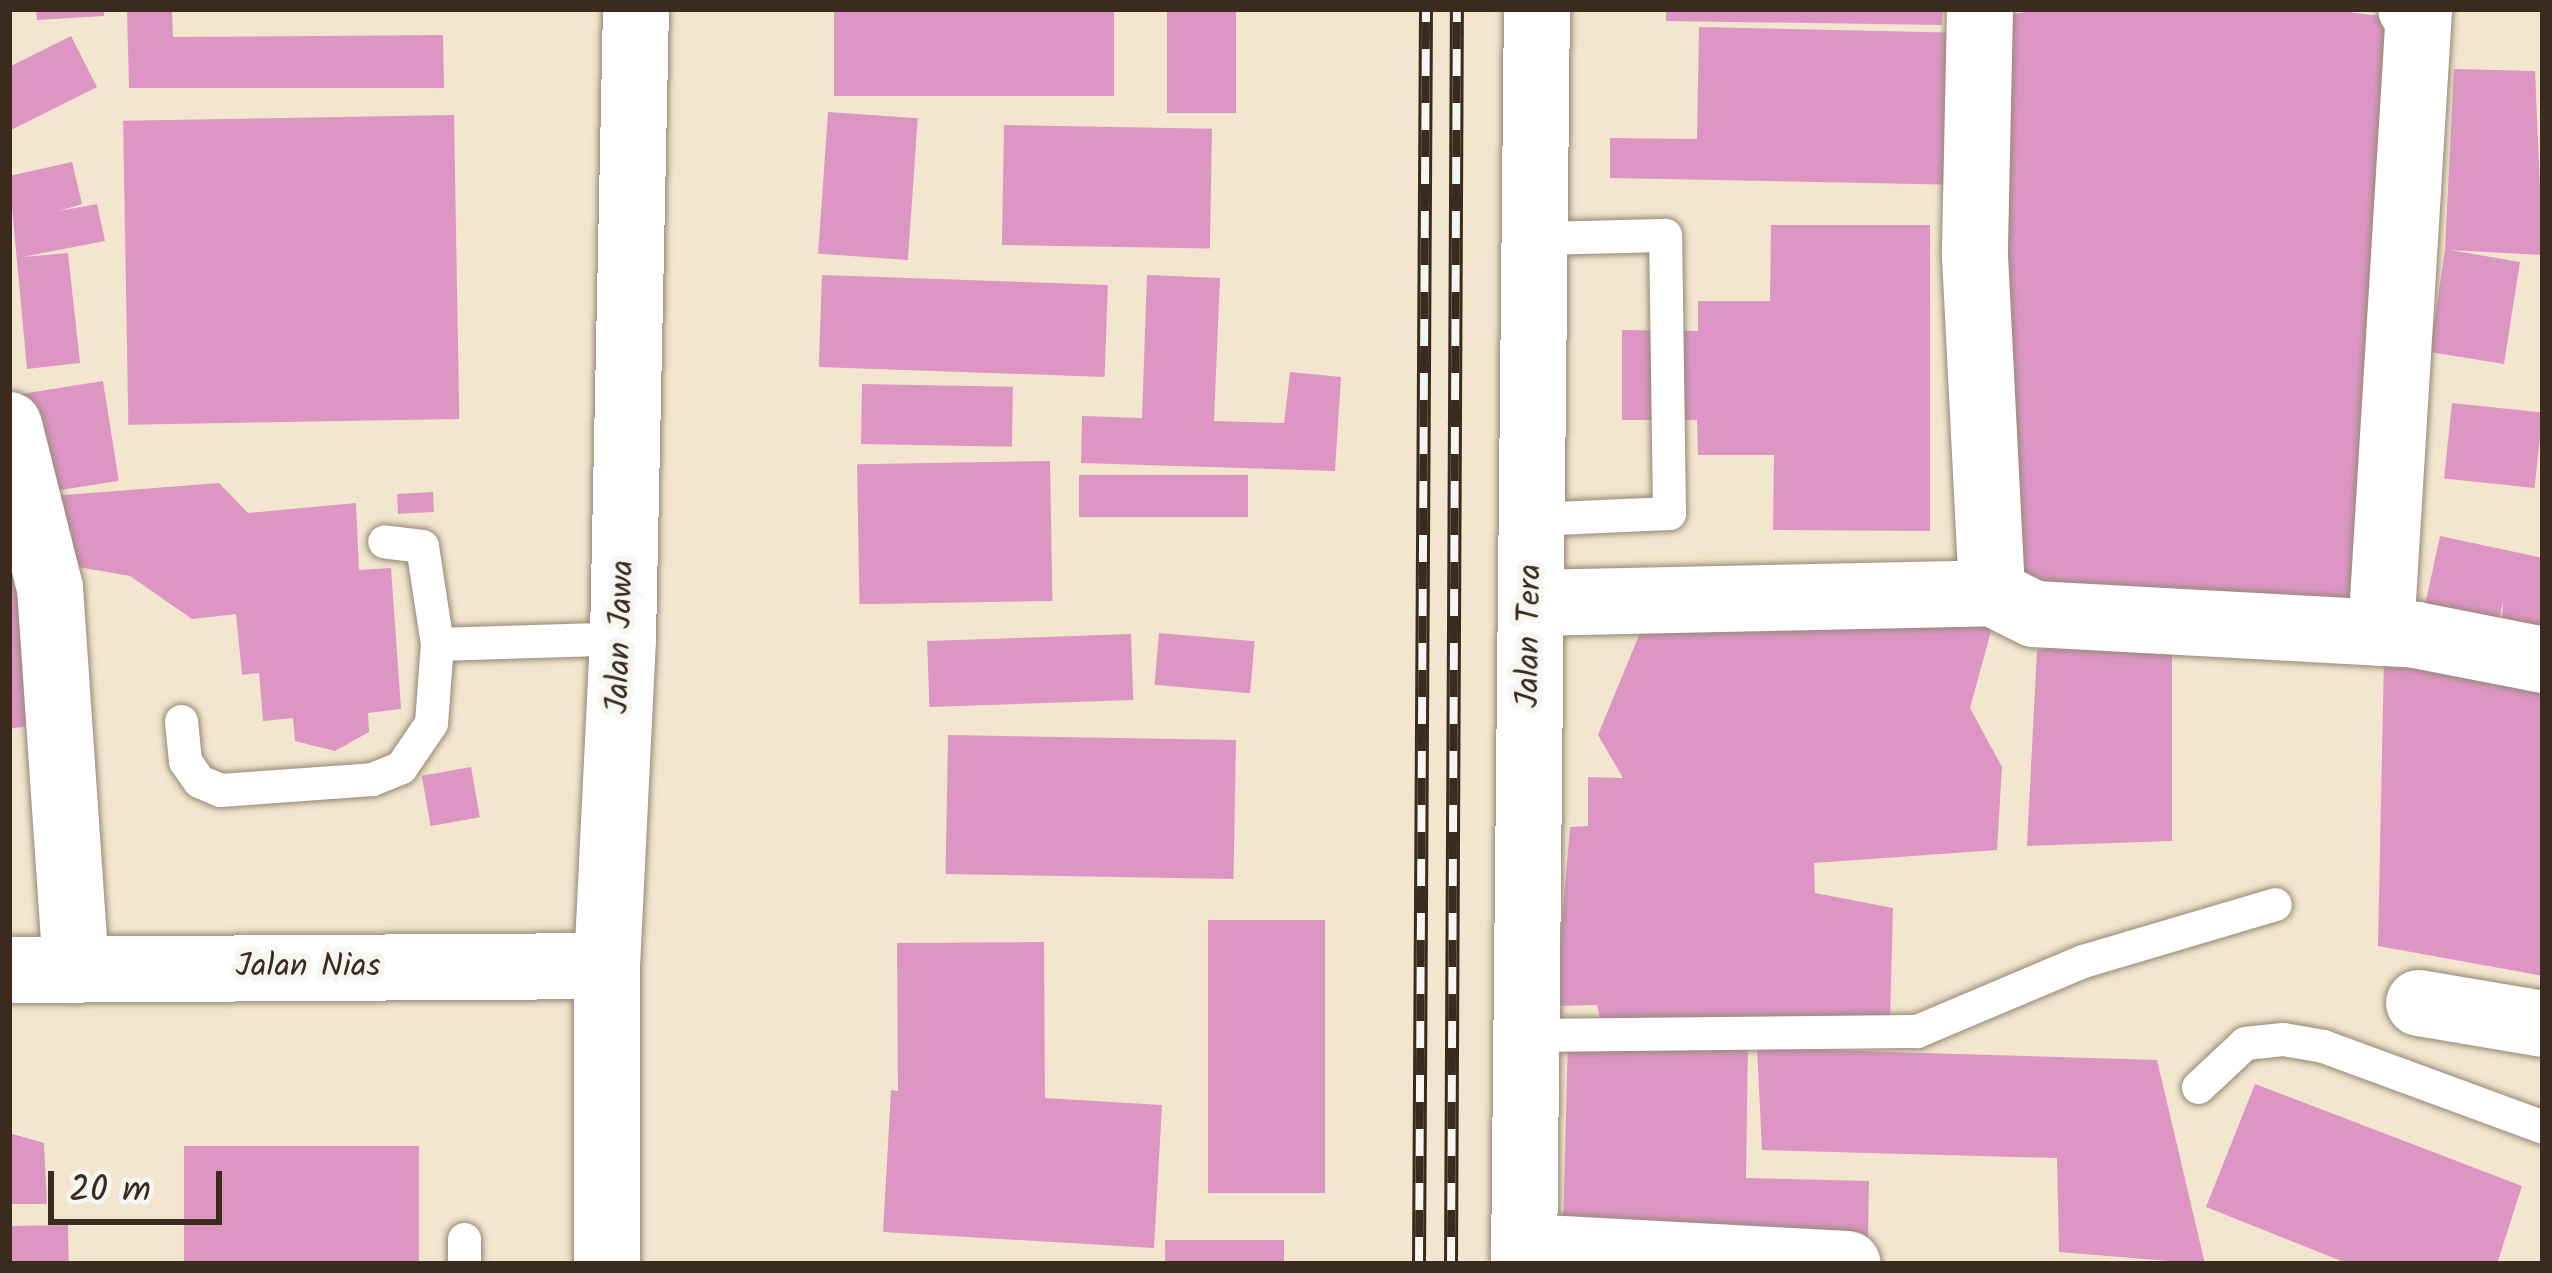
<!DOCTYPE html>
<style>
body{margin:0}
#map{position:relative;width:2552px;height:1273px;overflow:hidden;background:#f2e6ce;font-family:Kalam,sans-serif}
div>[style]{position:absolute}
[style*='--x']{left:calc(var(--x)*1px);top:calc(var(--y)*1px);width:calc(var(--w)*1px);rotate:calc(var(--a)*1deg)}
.building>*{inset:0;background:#dd96c4;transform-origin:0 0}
.roads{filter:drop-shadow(0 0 3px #968876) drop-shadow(0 0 3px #968876)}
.service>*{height:33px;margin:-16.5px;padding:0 16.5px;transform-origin:16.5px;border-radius:16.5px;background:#fff}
.minor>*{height:66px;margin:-33px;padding:0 33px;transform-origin:33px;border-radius:33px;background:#fff}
.tertiary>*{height:66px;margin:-33px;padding:0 33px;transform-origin:33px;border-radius:33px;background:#fff}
.rail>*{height:14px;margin-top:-7px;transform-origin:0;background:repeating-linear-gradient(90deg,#f6f6f2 0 27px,#3b2a1e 0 54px);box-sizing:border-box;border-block:3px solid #3b2a1e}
span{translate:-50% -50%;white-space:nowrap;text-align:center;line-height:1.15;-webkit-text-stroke:12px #f6f6f2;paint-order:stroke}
.street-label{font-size:33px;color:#3b2a1e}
.frame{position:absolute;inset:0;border:12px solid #3b2a1e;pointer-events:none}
.scale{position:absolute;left:48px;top:1171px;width:174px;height:54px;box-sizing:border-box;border:6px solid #3b2a1e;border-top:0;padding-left:15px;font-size:36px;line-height:42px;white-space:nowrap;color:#3b2a1e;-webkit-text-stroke:9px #f6f6f2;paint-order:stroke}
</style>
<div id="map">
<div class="building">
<i style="clip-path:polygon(36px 9px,104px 9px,104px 16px,37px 20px)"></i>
<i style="clip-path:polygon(127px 9px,172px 9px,173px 37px,443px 35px,444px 88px,129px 88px)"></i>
<i style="left:834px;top:9px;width:280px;height:87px"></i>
<i style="left:1167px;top:9px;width:69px;height:104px"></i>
<i style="clip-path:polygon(1666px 9px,1943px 9px,1942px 25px,1666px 21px)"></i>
<i style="clip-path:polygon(2041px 9px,2327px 9px,2409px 20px,2371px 616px,2010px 594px,1989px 19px)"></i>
<i style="clip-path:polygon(1699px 27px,1970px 33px,1967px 185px,1610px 178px,1610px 138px,1697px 139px)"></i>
<i style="clip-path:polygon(71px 36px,97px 87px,9px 131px,9px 67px)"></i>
<i style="clip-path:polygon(2454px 69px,2535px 71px,2543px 255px,2450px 250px,2520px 262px,2504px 364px,2430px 352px,2445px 250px)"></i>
<i style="left:828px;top:112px;width:90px;height:142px;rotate:4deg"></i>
<i style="left:454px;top:115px;width:304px;height:331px;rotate:89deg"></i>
<i style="left:1004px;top:125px;width:208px;height:120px;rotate:1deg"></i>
<i style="clip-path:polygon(72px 162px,82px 204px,59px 211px,97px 204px,105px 241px,22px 257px,68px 253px,80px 363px,27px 369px,9px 176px)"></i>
<i style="clip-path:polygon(1771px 225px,1930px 225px,1930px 531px,1773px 530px,1774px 455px,1698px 455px,1697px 420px,1622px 420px,1622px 330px,1698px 331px,1698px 301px,1770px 301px)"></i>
<i style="left:822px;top:275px;width:286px;height:92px;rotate:2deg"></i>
<i style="clip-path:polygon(1147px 275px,1220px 278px,1214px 421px,1284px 423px,1290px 372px,1341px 377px,1335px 471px,1081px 463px,1082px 416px,1142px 418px)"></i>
<i style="left:103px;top:381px;width:101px;height:86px;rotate:81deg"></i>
<i style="left:862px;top:384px;width:151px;height:60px;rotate:1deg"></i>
<i style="left:2452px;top:403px;width:91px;height:76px;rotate:6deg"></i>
<i style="left:1050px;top:461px;width:140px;height:193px;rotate:89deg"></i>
<i style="clip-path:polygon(9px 472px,48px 723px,9px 729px)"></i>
<i style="left:1248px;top:475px;width:42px;height:169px;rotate:90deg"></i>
<i style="clip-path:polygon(219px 483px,248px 513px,356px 503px,359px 570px,391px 568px,401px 709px,368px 713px,369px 732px,335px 751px,295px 741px,293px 718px,263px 721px,259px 673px,242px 675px,236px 614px,192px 619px,130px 576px,61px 564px,52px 496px)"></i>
<i style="left:433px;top:492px;width:20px;height:36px;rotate:87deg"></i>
<i style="clip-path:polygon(2440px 536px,2543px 558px,2543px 627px,2502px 619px,2503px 601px,2496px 636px,2422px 619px)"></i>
<i style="clip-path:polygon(1999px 602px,1970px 708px,2002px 767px,1997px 850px,1814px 863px,1815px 893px,1893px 908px,1890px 1020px,1602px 1027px,1597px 1005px,1555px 1006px,1570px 827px,1588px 826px,1588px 777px,1623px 778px,1598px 735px,1651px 606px)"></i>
<i style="left:1159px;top:633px;width:96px;height:52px;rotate:5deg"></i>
<i style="left:1131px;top:634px;width:66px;height:204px;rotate:88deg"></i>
<i style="clip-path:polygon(2104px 641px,2172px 643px,2172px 841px,2027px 846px,2037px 650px)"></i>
<i style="clip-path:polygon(2384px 657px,2543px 681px,2543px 976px,2378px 946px)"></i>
<i style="left:948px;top:735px;width:288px;height:139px;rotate:1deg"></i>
<i style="left:471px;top:767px;width:51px;height:50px;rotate:80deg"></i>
<i style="left:1208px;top:920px;width:117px;height:273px"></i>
<i style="clip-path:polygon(1044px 942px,1045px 1098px,1162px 1105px,1154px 1248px,883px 1232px,891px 1090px,898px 1091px,897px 943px)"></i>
<i style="clip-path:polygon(1568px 1038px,1748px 1043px,1746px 1178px,1869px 1181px,1868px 1239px,1563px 1230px)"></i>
<i style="clip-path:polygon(1757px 1048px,2157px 1060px,2205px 1264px,2059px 1252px,2057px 1158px,1762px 1150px)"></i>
<i style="clip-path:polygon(2255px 1084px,2522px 1186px,2497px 1264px,2349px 1264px,2206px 1207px)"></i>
<i style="clip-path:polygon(9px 1133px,44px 1143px,47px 1204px,9px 1204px)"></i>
<i style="left:184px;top:1146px;width:235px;height:118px"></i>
<i style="left:68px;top:1225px;width:39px;height:59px;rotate:89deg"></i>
<i style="left:1165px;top:1240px;width:119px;height:24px"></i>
</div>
<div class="roads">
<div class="service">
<i style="--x:1533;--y:519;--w:136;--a:-2.5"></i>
<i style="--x:1669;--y:513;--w:278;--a:-90.8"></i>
<i style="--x:1665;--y:235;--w:126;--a:178.6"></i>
<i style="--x:437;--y:644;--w:186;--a:-1.8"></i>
<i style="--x:181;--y:721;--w:40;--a:84.3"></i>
<i style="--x:185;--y:761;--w:24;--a:55"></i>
<i style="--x:199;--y:781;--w:23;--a:23"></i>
<i style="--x:220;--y:790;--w:152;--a:-4.1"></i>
<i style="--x:372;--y:779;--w:31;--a:-22"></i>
<i style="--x:401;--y:767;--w:53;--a:-55.7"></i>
<i style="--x:431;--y:723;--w:79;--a:-85.7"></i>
<i style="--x:437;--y:644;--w:99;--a:-98.7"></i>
<i style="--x:422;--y:546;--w:38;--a:-173"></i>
<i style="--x:1524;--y:1035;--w:393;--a:-0.6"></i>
<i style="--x:1917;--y:1031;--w:180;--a:-22.9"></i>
<i style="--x:2083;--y:961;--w:200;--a:-16.5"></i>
<i style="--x:2198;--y:1087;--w:64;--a:-43.1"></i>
<i style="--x:2245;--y:1043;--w:38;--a:-6"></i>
<i style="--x:2283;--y:1039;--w:41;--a:9.9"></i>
<i style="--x:2323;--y:1046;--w:234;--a:20.2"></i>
<i style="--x:464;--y:1239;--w:25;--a:90"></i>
</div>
<div class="minor">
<i style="--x:1980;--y:9;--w:247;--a:91.2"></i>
<i style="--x:1975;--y:256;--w:337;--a:87.1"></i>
<i style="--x:9;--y:425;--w:168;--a:75.9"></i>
<i style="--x:50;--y:588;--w:383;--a:86.1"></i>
<i style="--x:1532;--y:603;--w:460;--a:-1.2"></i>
<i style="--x:1992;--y:593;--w:47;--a:26.6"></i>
<i style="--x:2034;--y:614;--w:383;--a:3.1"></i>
<i style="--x:2416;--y:635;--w:129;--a:11.1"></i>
<i style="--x:2381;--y:633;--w:624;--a:-86.51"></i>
<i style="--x:2419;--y:10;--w:8;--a:-173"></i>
<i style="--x:9;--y:970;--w:598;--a:-0.38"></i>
<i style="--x:2419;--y:1003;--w:126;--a:9.6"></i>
<i style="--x:1524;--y:1247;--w:324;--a:3"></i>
<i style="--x:1524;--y:1264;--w:1255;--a:-89.41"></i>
</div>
<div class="tertiary">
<i style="--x:607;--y:1264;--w:298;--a:-90"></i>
<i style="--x:607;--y:966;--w:328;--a:-87.2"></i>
<i style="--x:623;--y:638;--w:629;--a:-88.82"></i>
</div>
</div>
<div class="rail">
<i style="--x:1419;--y:1264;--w:1255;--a:-89.68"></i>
<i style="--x:1451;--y:1264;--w:1255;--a:-89.73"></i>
</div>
<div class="street-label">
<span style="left:1531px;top:636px;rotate:-89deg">Jalan Tera</span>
<span style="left:622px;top:637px;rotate:-88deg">Jalan Jawa</span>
<span style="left:308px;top:968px">Jalan Nias</span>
</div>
<div class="frame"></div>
<div class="scale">20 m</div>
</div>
